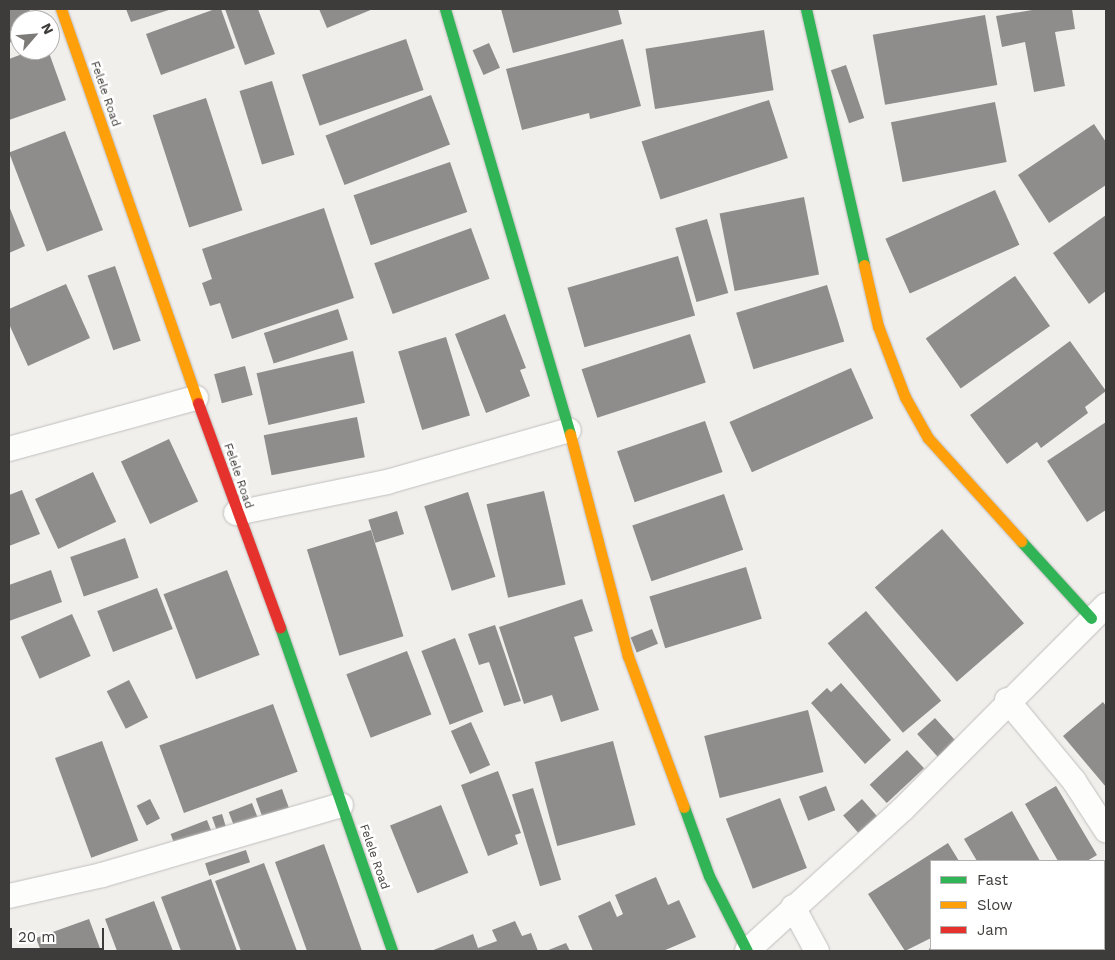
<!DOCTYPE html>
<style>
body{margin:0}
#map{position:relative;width:1115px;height:960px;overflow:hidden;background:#f1efec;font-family:"Work Sans",sans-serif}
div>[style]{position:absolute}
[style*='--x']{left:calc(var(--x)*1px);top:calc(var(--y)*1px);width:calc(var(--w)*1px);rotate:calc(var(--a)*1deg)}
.building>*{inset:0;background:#8f8d8b;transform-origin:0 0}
.roads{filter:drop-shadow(0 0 1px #c0bfbd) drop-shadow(0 0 1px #c0bfbd)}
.street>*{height:24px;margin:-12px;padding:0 12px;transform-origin:12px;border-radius:12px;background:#fdfdfc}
.fast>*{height:11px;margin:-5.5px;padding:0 5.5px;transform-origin:5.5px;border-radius:5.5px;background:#30b455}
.slow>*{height:11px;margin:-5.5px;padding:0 5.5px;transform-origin:5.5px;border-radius:5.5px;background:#ff9f0a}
.jam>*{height:11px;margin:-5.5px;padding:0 5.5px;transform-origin:5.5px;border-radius:5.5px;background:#e5322d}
span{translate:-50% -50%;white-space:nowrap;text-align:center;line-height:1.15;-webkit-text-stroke:5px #fff;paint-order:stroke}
.street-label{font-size:12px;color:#3e3c3a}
.frame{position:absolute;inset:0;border:10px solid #3e3c3a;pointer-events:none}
.legend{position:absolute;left:930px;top:860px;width:175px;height:90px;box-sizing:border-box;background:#fff;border:1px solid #b2b1b0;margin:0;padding:6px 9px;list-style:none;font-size:15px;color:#3e3c3a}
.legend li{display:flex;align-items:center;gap:10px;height:25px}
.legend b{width:25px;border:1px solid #b2b1b0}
.north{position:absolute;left:10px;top:10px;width:50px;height:50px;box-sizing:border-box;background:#fff;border:1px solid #b2b1b0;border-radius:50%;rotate:63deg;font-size:14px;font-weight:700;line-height:20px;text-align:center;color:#3e3c3a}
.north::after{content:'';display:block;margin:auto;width:18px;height:22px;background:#7d7b78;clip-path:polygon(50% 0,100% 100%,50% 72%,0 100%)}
.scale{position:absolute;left:10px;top:928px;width:94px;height:22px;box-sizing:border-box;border:2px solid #3e3c3a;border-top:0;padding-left:6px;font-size:15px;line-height:18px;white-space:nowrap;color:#3e3c3a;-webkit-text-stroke:4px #fff;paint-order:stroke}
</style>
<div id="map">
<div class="building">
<i style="clip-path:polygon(9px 9px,29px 9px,34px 20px,20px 20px,20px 38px,9px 43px)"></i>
<i style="clip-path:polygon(126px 9px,172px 9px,131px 22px)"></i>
<i style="clip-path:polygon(215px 9px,221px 9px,235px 48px,161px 75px,146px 34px)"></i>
<i style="clip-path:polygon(225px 9px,258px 9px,275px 54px,245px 65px)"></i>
<i style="clip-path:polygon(319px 9px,373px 9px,327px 28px)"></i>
<i style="clip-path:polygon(501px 9px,618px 9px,622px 24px,513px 53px)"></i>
<i style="clip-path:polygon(1038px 9px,1072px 9px,1075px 29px,1055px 32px,1065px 86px,1034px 92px,1025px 42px,1002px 47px,996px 16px)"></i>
<i style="left:985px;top:15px;width:71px;height:114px;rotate:80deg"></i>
<i style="left:764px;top:30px;width:61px;height:120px;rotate:81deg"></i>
<i style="left:406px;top:39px;width:54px;height:110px;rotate:71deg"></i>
<i style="clip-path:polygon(623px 39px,641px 106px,590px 119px,589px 113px,522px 130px,506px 69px)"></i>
<i style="left:489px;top:43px;width:27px;height:18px;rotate:66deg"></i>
<i style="clip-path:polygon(33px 50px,48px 50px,66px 100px,9px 120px,9px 59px)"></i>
<i style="left:846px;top:65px;width:56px;height:16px;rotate:71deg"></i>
<i style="left:272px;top:81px;width:77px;height:34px;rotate:73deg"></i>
<i style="left:431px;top:95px;width:53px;height:113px;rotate:69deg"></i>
<i style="left:206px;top:98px;width:118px;height:56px;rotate:72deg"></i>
<i style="left:769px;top:100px;width:61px;height:134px;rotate:72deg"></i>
<i style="left:995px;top:102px;width:61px;height:106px;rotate:79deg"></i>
<i style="clip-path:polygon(1094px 124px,1106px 142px,1106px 185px,1049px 223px,1018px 175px)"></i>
<i style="left:65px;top:131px;width:106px;height:60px;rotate:69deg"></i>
<i style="left:450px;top:162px;width:53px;height:102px;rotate:71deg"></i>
<i style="left:995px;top:190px;width:60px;height:120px;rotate:66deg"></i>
<i style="left:804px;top:197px;width:79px;height:86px;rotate:79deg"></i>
<i style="clip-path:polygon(9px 206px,25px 246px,9px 253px)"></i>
<i style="clip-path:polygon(324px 208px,354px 298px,232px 339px,220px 303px,210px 306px,202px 283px,212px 279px,202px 249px)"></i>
<i style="clip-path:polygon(1106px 215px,1106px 291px,1089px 304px,1053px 253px)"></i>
<i style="left:707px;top:219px;width:77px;height:33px;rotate:74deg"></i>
<i style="left:471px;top:228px;width:54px;height:103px;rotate:70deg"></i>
<i style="left:678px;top:256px;width:62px;height:115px;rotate:74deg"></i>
<i style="left:115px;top:266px;width:79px;height:29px;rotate:71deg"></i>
<i style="left:1015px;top:276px;width:61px;height:109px;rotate:55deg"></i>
<i style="clip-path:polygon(66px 284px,90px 338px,28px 366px,9px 324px,9px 309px)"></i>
<i style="left:827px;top:285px;width:59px;height:95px;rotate:73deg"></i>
<i style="left:338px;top:309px;width:32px;height:78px;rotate:72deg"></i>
<i style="clip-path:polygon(505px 314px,526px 368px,520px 370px,530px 396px,486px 413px,455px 334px)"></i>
<i style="left:690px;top:334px;width:51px;height:114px;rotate:72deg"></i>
<i style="left:446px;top:337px;width:82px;height:50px;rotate:73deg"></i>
<i style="clip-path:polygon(1070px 341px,1106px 391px,1085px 407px,1088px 413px,1041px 448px,1037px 442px,1007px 464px,970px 415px)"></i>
<i style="left:353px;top:351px;width:53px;height:99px;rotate:77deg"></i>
<i style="left:245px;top:366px;width:30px;height:32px;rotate:75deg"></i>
<i style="left:851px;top:368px;width:55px;height:133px;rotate:66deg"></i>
<i style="left:357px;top:417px;width:41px;height:95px;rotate:79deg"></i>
<i style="left:705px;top:421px;width:54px;height:93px;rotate:71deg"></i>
<i style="clip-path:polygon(1106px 422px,1106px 510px,1087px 522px,1047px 461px)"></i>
<i style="left:169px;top:439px;width:69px;height:53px;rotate:65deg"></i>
<i style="left:93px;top:472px;width:55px;height:64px;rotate:65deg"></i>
<i style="clip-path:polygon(22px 490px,40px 534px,9px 546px,9px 495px)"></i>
<i style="left:544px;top:491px;width:96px;height:59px;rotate:77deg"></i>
<i style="left:468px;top:492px;width:89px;height:46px;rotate:72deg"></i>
<i style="left:724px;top:494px;width:59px;height:97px;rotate:71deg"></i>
<i style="left:397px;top:511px;width:24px;height:30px;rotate:73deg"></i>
<i style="left:942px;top:529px;width:125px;height:89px;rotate:49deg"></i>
<i style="left:371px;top:530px;width:111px;height:67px;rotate:73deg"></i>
<i style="left:125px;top:538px;width:42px;height:58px;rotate:71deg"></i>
<i style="left:746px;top:567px;width:54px;height:101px;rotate:73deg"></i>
<i style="clip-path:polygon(51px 570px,62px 602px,9px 621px,9px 585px)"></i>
<i style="left:227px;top:570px;width:91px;height:68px;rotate:69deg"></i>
<i style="left:157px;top:588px;width:44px;height:64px;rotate:69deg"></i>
<i style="clip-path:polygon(582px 599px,593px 631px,574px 637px,599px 710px,561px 722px,552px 695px,524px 704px,499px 627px)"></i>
<i style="left:866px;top:611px;width:117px;height:50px;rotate:50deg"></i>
<i style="left:72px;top:614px;width:46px;height:56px;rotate:66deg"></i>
<i style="clip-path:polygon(495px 625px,521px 701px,504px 706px,489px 662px,479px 665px,468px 634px)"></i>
<i style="left:652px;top:629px;width:16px;height:23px;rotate:68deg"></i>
<i style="left:455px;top:638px;width:79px;height:36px;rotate:69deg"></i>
<i style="left:407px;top:651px;width:68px;height:65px;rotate:69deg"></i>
<i style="left:129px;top:680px;width:42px;height:25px;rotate:63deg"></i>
<i style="clip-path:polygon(841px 683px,891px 740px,865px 764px,811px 703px,827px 688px,831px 692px)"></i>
<i style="clip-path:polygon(1103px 702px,1106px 706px,1106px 787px,1063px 736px)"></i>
<i style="left:273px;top:704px;width:72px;height:121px;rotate:70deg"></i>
<i style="left:808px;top:710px;width:64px;height:107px;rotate:76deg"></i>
<i style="left:935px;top:718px;width:31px;height:24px;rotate:48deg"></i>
<i style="left:471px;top:722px;width:47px;height:22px;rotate:66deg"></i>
<i style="left:102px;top:741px;width:106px;height:50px;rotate:70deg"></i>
<i style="left:613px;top:741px;width:87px;height:81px;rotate:75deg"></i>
<i style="left:907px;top:750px;width:25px;height:51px;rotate:47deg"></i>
<i style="clip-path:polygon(498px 771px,521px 833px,515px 835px,518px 844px,488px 856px,461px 785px)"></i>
<i style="left:826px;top:786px;width:26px;height:29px;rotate:69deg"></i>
<i style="clip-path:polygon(1056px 786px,1097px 855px,1087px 861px,1058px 861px,1025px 804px)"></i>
<i style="left:533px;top:788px;width:96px;height:22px;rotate:73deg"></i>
<i style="left:282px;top:789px;width:23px;height:28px;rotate:70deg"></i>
<i style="left:780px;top:798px;width:75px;height:58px;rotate:69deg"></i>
<i style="left:150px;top:799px;width:22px;height:15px;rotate:63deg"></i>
<i style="left:862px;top:799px;width:23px;height:25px;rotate:49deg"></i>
<i style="left:252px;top:803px;width:17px;height:25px;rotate:69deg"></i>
<i style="left:441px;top:805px;width:73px;height:55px;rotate:68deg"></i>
<i style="clip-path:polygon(1012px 811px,1040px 861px,977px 861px,964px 839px)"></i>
<i style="clip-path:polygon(222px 814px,226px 827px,217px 831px,212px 817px)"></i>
<i style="left:207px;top:820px;width:14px;height:39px;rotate:69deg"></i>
<i style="clip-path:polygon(948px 843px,959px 861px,931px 861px,931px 938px,905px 951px,868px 894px)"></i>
<i style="clip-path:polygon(324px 844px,362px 951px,307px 951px,275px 862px)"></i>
<i style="left:246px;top:850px;width:13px;height:43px;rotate:72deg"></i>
<i style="clip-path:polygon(264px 863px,297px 951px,241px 951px,215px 881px)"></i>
<i style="clip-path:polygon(656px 877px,668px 905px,679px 900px,696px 937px,663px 951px,593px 951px,578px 916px,610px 901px,617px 917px,623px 914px,615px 895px)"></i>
<i style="clip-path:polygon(211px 879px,237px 951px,181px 951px,161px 897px)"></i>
<i style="clip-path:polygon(1106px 899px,1106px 951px,1059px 951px,1104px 949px)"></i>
<i style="clip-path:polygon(154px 901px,173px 951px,117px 951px,105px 919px)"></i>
<i style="clip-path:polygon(89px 919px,101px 951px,41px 951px,36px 938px)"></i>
<i style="clip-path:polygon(515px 921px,522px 936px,531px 933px,538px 951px,431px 951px,473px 934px,478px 948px,497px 941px,492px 930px)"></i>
<i style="clip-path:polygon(566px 943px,570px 951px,546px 951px)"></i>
<i style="clip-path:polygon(931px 946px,931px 949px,966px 951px,928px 951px)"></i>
<i style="clip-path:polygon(979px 949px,1018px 949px,1019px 950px,981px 951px)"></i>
</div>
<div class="roads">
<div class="street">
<i style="--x:9;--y:449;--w:194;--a:-15.3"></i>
<i style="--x:236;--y:513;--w:154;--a:-11.6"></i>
<i style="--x:387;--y:482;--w:189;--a:-15.9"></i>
<i style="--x:1007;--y:700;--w:105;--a:50.4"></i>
<i style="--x:1074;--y:781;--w:59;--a:56.9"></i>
<i style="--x:9;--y:896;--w:95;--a:-12.7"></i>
<i style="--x:102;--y:875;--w:249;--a:-16.3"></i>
<i style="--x:793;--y:907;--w:50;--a:61.4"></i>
<i style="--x:747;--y:951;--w:211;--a:-42.3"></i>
<i style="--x:903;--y:809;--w:288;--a:-45.1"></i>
</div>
<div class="fast">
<i style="--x:445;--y:9;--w:443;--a:73.6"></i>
<i style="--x:806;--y:9;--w:262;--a:77.2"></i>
<i style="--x:1021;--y:541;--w:104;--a:47.7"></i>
<i style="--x:280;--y:627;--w:343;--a:70.9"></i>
<i style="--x:684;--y:807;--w:73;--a:70.1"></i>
<i style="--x:709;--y:876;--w:84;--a:63.1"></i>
</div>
<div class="slow">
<i style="--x:61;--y:9;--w:417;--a:70.8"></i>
<i style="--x:864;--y:265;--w:63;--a:77.1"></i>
<i style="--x:878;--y:326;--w:76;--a:69.2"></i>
<i style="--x:905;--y:397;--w:47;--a:60.7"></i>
<i style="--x:928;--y:438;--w:139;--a:47.9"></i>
<i style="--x:570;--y:434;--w:229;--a:75.4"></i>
<i style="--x:628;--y:656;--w:161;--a:69.7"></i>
</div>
<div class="jam">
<i style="--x:198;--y:403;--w:239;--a:69.9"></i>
</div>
</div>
<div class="street-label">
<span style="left:105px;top:94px;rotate:71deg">Felele Road</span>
<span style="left:238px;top:476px;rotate:71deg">Felele Road</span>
<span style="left:374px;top:857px;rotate:71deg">Felele Road</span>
</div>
<div class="frame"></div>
<ul class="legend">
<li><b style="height:6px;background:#30b455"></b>Fast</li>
<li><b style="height:6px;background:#ff9f0a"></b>Slow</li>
<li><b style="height:6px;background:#e5322d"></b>Jam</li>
</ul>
<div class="north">N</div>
<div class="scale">20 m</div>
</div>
